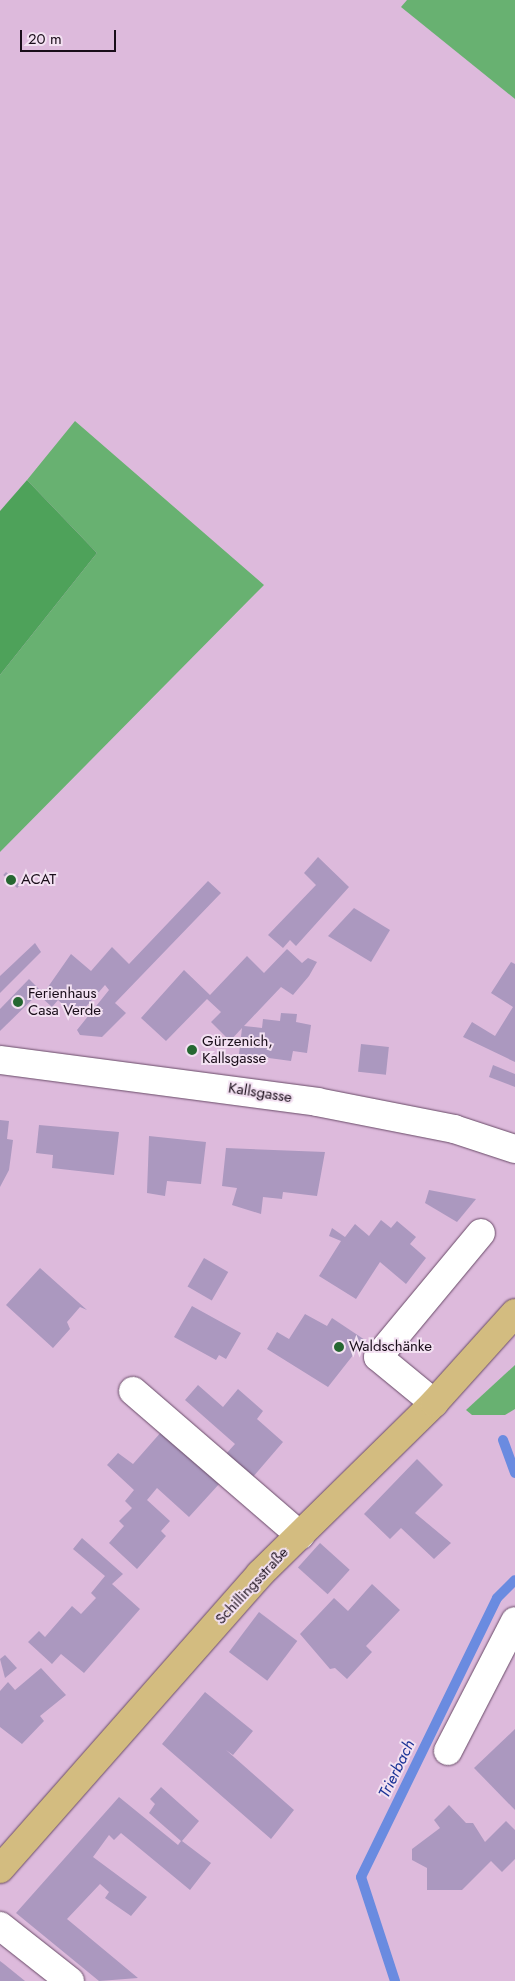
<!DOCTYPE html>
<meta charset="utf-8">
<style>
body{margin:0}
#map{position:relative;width:515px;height:1981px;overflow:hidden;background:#ddbadc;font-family:Jost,sans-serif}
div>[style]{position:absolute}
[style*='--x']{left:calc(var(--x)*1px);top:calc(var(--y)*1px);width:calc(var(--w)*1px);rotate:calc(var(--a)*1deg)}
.green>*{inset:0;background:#68b171}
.forest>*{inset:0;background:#4ea25a}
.stream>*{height:10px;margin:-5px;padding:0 5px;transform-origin:5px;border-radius:5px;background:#6a8be0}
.building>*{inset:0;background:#ab98bf;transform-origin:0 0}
.roads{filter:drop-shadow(0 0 1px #684a67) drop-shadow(0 0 1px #684a67)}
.minor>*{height:28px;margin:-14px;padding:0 14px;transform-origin:14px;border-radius:14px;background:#fff}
.major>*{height:28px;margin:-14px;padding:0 14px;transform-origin:14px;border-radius:14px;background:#d3bc80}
.dots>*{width:14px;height:14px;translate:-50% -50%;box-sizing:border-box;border:2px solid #f3e1f2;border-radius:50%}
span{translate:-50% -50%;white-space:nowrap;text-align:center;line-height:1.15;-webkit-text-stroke:4px #f3e1f2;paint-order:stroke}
.poi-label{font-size:15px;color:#190d19}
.left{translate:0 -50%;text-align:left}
.street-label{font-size:15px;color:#190d19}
.water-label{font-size:16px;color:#1b3396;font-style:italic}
.scale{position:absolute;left:20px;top:30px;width:96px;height:22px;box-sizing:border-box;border:2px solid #190d19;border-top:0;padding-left:6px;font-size:15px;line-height:18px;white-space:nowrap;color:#190d19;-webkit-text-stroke:4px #f3e1f2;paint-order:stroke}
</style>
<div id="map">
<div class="green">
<i style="clip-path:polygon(407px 0,515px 0,515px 99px,401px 7px)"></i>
<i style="clip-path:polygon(75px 421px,264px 585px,0 852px,0 675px,97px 553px,27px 480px)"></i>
<i style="clip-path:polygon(515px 1365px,515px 1409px,505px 1415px,472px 1415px,466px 1410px)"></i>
</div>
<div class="forest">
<i style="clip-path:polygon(27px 480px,97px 553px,0 675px,0 511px)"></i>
</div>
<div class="stream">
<i style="--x:503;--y:1440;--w:35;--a:70"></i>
<i style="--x:395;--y:1981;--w:109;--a:-108.1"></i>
<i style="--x:361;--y:1877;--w:310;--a:-64"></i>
<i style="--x:497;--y:1598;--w:25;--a:-45"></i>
</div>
<div class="building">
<i style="clip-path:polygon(318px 857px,349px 887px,296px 946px,290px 940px,283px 948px,268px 935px,316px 885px,304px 873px)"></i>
<i style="left:6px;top:872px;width:19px;height:4px;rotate:43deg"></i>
<i style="clip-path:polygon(208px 881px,221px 893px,115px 1003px,126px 1013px,102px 1037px,80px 1035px,77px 1030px,109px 990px,105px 985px,77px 1017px,58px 1000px,52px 1007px,41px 997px,71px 954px,91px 971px,112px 947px,129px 964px)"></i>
<i style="clip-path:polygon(354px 908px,390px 930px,371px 962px,328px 936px)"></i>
<i style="clip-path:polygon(35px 943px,41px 952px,0 993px,0 976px)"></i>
<i style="clip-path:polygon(287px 949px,302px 963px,308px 958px,317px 962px,309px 976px,293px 995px,281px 987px,244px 1026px,262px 1028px,263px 1019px,280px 1021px,281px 1013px,297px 1014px,296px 1022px,311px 1025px,307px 1053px,293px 1051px,291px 1061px,239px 1054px,242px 1028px,230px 1041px,211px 1022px,221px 1012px,207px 999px,166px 1041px,141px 1018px,184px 970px,210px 995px,247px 956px,264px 973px)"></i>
<i style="clip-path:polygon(511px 962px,515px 964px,515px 1062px,463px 1037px,472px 1022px,495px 1036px,513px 1007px,491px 993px)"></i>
<i style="clip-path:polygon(29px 979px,41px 991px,0 1031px,0 1009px)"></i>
<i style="left:361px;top:1044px;width:28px;height:28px;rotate:6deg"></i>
<i style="clip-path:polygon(493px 1065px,515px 1074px,515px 1087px,489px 1077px)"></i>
<i style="clip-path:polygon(0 1120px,9px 1121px,7px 1139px,13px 1140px,9px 1170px,0 1187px)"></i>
<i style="clip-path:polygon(39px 1125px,119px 1132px,114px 1175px,52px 1168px,53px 1155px,36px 1153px)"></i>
<i style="clip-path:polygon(149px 1136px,206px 1142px,201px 1184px,167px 1181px,165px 1196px,147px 1193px)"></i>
<i style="clip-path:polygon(226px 1148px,325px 1152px,317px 1196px,283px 1192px,282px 1199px,263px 1197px,261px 1214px,232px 1205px,237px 1188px,222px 1186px)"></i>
<i style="clip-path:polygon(429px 1190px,476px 1199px,457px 1222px,425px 1203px)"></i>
<i style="clip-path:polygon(381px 1220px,391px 1228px,397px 1221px,416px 1237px,410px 1244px,426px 1258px,406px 1284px,380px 1262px,356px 1299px,319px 1276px,341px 1241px,329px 1236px,332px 1228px,345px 1237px,355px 1224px,369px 1236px)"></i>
<i style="left:204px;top:1258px;width:28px;height:33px;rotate:30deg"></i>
<i style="clip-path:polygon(40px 1268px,87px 1310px,80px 1307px,67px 1322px,70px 1329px,53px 1348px,6px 1305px)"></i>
<i style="clip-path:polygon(192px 1306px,241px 1333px,226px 1359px,219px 1355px,216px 1360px,174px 1337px)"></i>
<i style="clip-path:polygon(305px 1314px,327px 1326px,332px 1318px,365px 1340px,328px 1387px,267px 1349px,277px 1332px,289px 1339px)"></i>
<i style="clip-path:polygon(198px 1385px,223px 1407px,238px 1389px,263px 1411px,257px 1419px,283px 1442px,252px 1478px,225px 1455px,235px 1444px,185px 1400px)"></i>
<i style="clip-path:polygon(162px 1431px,220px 1483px,189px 1517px,157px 1488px,147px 1500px,170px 1521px,161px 1531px,166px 1536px,137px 1569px,109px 1543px,124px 1526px,119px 1521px,132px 1508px,125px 1501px,134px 1490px,107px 1465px,118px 1453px,133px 1464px)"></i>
<i style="clip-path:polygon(417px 1459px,443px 1485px,415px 1513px,451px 1543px,434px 1559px,401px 1528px,390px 1539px,364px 1514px)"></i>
<i style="clip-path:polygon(82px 1538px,123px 1574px,112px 1584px,140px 1609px,84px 1673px,61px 1654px,52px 1664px,28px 1642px,39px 1631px,45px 1637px,72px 1606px,81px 1614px,96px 1598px,91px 1593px,105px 1576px,73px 1549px)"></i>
<i style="left:320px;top:1543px;width:40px;height:33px;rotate:42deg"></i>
<i style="clip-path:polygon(372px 1584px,400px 1610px,366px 1646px,372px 1652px,347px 1679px,335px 1668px,330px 1669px,300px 1634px,334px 1598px,348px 1611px)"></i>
<i style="left:259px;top:1612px;width:48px;height:50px;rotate:37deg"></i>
<i style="clip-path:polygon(5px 1655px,17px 1668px,5px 1678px,0 1659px)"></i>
<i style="clip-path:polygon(41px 1668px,66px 1695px,40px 1716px,44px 1721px,22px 1744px,0 1727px,0 1691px,8px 1682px,15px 1690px)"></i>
<i style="clip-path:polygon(205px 1692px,253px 1731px,233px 1755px,226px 1750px,294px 1810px,271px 1839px,162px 1744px)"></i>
<i style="clip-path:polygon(515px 1729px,515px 1810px,474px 1768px)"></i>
<i style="clip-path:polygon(161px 1787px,199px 1821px,182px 1841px,211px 1863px,190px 1890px,121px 1833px,114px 1840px,109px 1835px,93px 1857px,147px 1897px,131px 1916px,105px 1898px,109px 1892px,100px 1884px,67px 1919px,138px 1978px,99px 1981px,16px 1913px,119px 1797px,178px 1845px,181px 1841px,149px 1813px,155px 1804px,150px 1799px)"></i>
<i style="clip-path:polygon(449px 1805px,466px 1823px,473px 1823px,485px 1842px,506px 1821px,515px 1830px,515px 1859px,502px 1872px,491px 1861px,462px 1890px,427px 1890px,427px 1868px,412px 1860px,412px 1849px,440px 1828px,434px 1820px)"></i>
<i style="clip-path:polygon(0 1961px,4px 1964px,25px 1981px,0 1981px)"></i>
</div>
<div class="roads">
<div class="minor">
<i style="--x:0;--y:1060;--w:320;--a:7.5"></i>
<i style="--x:317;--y:1102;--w:140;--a:11.1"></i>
<i style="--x:454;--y:1129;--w:64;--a:18.2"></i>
<i style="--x:133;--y:1391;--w:221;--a:40.8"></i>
<i style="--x:434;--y:1403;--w:72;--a:-140.6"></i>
<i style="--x:378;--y:1357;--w:161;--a:-50.3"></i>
<i style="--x:448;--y:1751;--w:146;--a:-62.7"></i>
<i style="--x:0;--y:1926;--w:89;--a:38.2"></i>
</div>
<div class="major">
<i style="--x:0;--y:1869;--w:393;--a:-48.6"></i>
<i style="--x:260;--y:1574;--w:244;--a:-44.5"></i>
<i style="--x:434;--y:1403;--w:121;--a:-48"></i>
</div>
</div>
<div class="dots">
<i style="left:11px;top:880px;background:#256731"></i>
<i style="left:18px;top:1002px;background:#256731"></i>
<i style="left:192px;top:1050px;background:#256731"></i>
<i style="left:339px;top:1347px;background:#256731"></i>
</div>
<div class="poi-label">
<span class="left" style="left:21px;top:880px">ACAT</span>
<span class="left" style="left:28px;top:1002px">Ferienhaus<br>Casa Verde</span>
<span class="left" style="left:202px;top:1050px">Gürzenich,<br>Kallsgasse</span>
<span class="left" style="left:349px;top:1347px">Waldschänke</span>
</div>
<div class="street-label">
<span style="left:260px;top:1093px;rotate:9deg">Kallsgasse</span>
<span style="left:252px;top:1586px;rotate:-47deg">Schillingsstraße</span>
</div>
<div class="water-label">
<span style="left:397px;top:1769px;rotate:-64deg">Trierbach</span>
</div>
<div class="scale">20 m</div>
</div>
